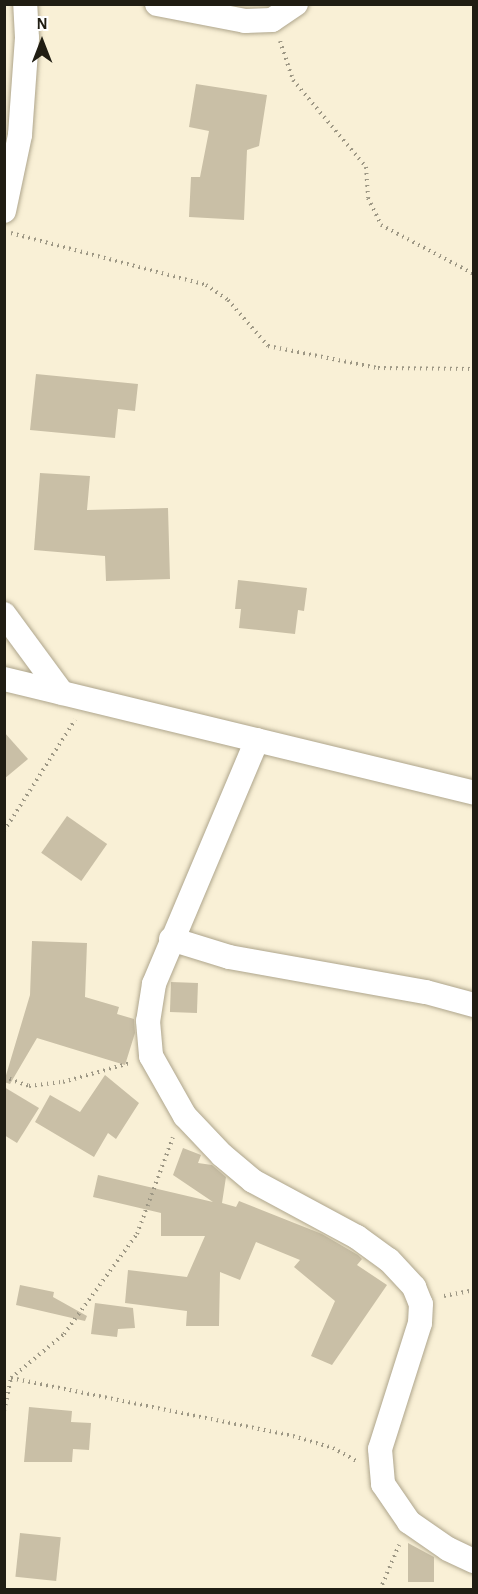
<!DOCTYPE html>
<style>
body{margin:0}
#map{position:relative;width:478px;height:1594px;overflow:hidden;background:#f9f0d6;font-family:"Alegreya Sans",sans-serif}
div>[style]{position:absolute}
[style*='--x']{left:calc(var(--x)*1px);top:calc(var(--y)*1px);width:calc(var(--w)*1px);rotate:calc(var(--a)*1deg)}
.building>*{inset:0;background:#c9bfa6;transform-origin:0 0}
.path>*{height:4px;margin-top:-2px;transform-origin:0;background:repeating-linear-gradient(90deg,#9e9885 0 1.5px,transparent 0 6px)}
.roads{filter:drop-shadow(0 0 2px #aea58c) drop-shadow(0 0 2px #aea58c)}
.minor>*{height:24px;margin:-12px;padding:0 12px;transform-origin:12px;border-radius:12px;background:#fff}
span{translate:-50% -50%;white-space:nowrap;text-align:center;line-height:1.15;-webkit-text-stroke:4.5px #fff;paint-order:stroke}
.frame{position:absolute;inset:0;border:6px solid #201d13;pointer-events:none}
.north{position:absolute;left:12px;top:12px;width:60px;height:60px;-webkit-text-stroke:4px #fff;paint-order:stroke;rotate:0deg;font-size:16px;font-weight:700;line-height:24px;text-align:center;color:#201d13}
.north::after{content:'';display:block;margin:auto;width:21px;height:27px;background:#201d13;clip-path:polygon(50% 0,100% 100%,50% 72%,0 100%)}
</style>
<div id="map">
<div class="building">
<i style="clip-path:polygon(196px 84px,267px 95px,259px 146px,247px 150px,244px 220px,189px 217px,191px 177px,200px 177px,209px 131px,189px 127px)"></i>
<i style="clip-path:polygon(36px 374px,138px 384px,135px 411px,118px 409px,115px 438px,30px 430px)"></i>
<i style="clip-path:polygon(40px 473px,90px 476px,87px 510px,168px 508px,170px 579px,106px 581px,105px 556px,34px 550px)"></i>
<i style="clip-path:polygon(238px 580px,307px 588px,304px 611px,298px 610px,295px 634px,239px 628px,241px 609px,235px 609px)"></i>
<i style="clip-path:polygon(4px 732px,28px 759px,4px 779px)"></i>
<i style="left:67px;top:816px;width:49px;height:45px;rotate:35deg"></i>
<i style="clip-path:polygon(32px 941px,87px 943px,85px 997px,119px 1007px,117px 1014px,134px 1019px,135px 1033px,125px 1065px,37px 1038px,10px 1084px,4px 1082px,30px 995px)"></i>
<i style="left:171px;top:982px;width:27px;height:30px;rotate:2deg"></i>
<i style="clip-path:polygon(105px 1075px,139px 1103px,116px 1139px,108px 1133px,94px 1157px,35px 1122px,50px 1095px,80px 1112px)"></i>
<i style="clip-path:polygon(4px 1087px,39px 1108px,17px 1143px,4px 1135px)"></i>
<i style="clip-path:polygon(183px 1148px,201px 1155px,198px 1163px,212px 1165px,226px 1177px,222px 1203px,236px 1207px,239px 1201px,322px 1234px,358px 1255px,362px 1259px,357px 1265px,387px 1285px,332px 1365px,311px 1356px,335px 1301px,294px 1267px,300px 1260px,256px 1242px,240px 1280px,220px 1272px,219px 1326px,186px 1326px,187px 1311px,125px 1303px,128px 1270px,187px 1277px,205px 1236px,161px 1236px,161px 1213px,93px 1197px,98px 1175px,213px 1202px,173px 1175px)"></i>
<i style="clip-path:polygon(20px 1285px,54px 1292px,53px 1297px,87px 1316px,85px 1321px,16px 1305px)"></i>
<i style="clip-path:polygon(95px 1303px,133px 1308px,135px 1328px,118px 1329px,117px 1337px,91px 1334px)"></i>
<i style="clip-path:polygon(29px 1407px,72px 1411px,71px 1422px,91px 1423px,89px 1450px,73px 1449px,72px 1462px,24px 1462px)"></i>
<i style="left:20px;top:1533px;width:41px;height:44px;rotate:6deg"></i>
<i style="clip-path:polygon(408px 1543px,434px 1557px,434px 1582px,408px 1582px)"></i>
</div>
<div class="path">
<i style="--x:280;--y:41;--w:41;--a:71.6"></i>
<i style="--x:293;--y:80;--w:114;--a:50"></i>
<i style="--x:366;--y:167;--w:31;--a:86"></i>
<i style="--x:368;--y:198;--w:30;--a:64"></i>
<i style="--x:381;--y:225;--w:105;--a:27.8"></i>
<i style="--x:11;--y:233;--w:202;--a:14.9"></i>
<i style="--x:206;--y:285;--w:27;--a:34"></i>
<i style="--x:228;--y:300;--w:61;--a:49"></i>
<i style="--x:268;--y:346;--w:112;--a:11.3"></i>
<i style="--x:378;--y:368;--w:96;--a:0.6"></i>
<i style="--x:4;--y:831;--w:132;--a:-57.4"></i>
<i style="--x:4;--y:1077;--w:27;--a:20"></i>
<i style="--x:29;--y:1086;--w:34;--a:-7"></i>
<i style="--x:63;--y:1082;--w:70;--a:-15.8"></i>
<i style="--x:444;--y:1296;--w:31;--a:-11"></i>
<i style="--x:11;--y:1378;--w:288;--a:11.6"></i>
<i style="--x:293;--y:1436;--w:42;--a:16.7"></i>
<i style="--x:333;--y:1448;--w:29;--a:29"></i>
<i style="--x:4;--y:1411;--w:34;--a:-78"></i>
<i style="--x:11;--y:1378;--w:69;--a:-39.7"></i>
<i style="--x:64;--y:1334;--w:124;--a:-53.9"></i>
<i style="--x:137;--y:1234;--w:103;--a:-69.6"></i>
<i style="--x:380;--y:1590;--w:49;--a:-67.1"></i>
</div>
<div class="roads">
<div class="minor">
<i style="--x:157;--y:4;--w:90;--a:10.9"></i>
<i style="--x:245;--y:21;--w:27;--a:-2"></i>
<i style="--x:272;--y:20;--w:29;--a:-34"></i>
<i style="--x:4;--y:211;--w:78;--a:-78.1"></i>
<i style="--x:20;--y:135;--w:97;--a:-85.9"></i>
<i style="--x:27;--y:38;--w:34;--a:-93"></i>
<i style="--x:4;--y:614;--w:98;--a:53.7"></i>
<i style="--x:4;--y:679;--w:484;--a:13.6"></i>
<i style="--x:257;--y:740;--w:265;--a:112.9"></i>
<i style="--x:154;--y:984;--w:37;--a:99"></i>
<i style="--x:148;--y:1021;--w:35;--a:85"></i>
<i style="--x:151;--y:1056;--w:69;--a:60.5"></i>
<i style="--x:185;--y:1116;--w:54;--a:46.5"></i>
<i style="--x:222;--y:1155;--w:40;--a:40"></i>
<i style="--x:253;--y:1181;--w:118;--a:28.3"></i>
<i style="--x:357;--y:1237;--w:39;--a:36"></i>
<i style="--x:389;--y:1260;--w:37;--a:47"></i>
<i style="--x:414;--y:1287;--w:18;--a:68"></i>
<i style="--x:421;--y:1304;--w:19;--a:93"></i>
<i style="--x:420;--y:1323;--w:132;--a:107.6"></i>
<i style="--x:380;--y:1449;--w:35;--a:85"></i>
<i style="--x:383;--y:1484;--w:46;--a:55.6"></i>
<i style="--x:409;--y:1522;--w:47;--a:34.7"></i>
<i style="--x:448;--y:1549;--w:29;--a:25"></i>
<i style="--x:171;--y:939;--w:61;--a:17.2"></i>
<i style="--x:229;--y:957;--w:200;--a:10.1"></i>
<i style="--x:426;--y:992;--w:50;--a:15.2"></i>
</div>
</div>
<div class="frame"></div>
<div class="north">N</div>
</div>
